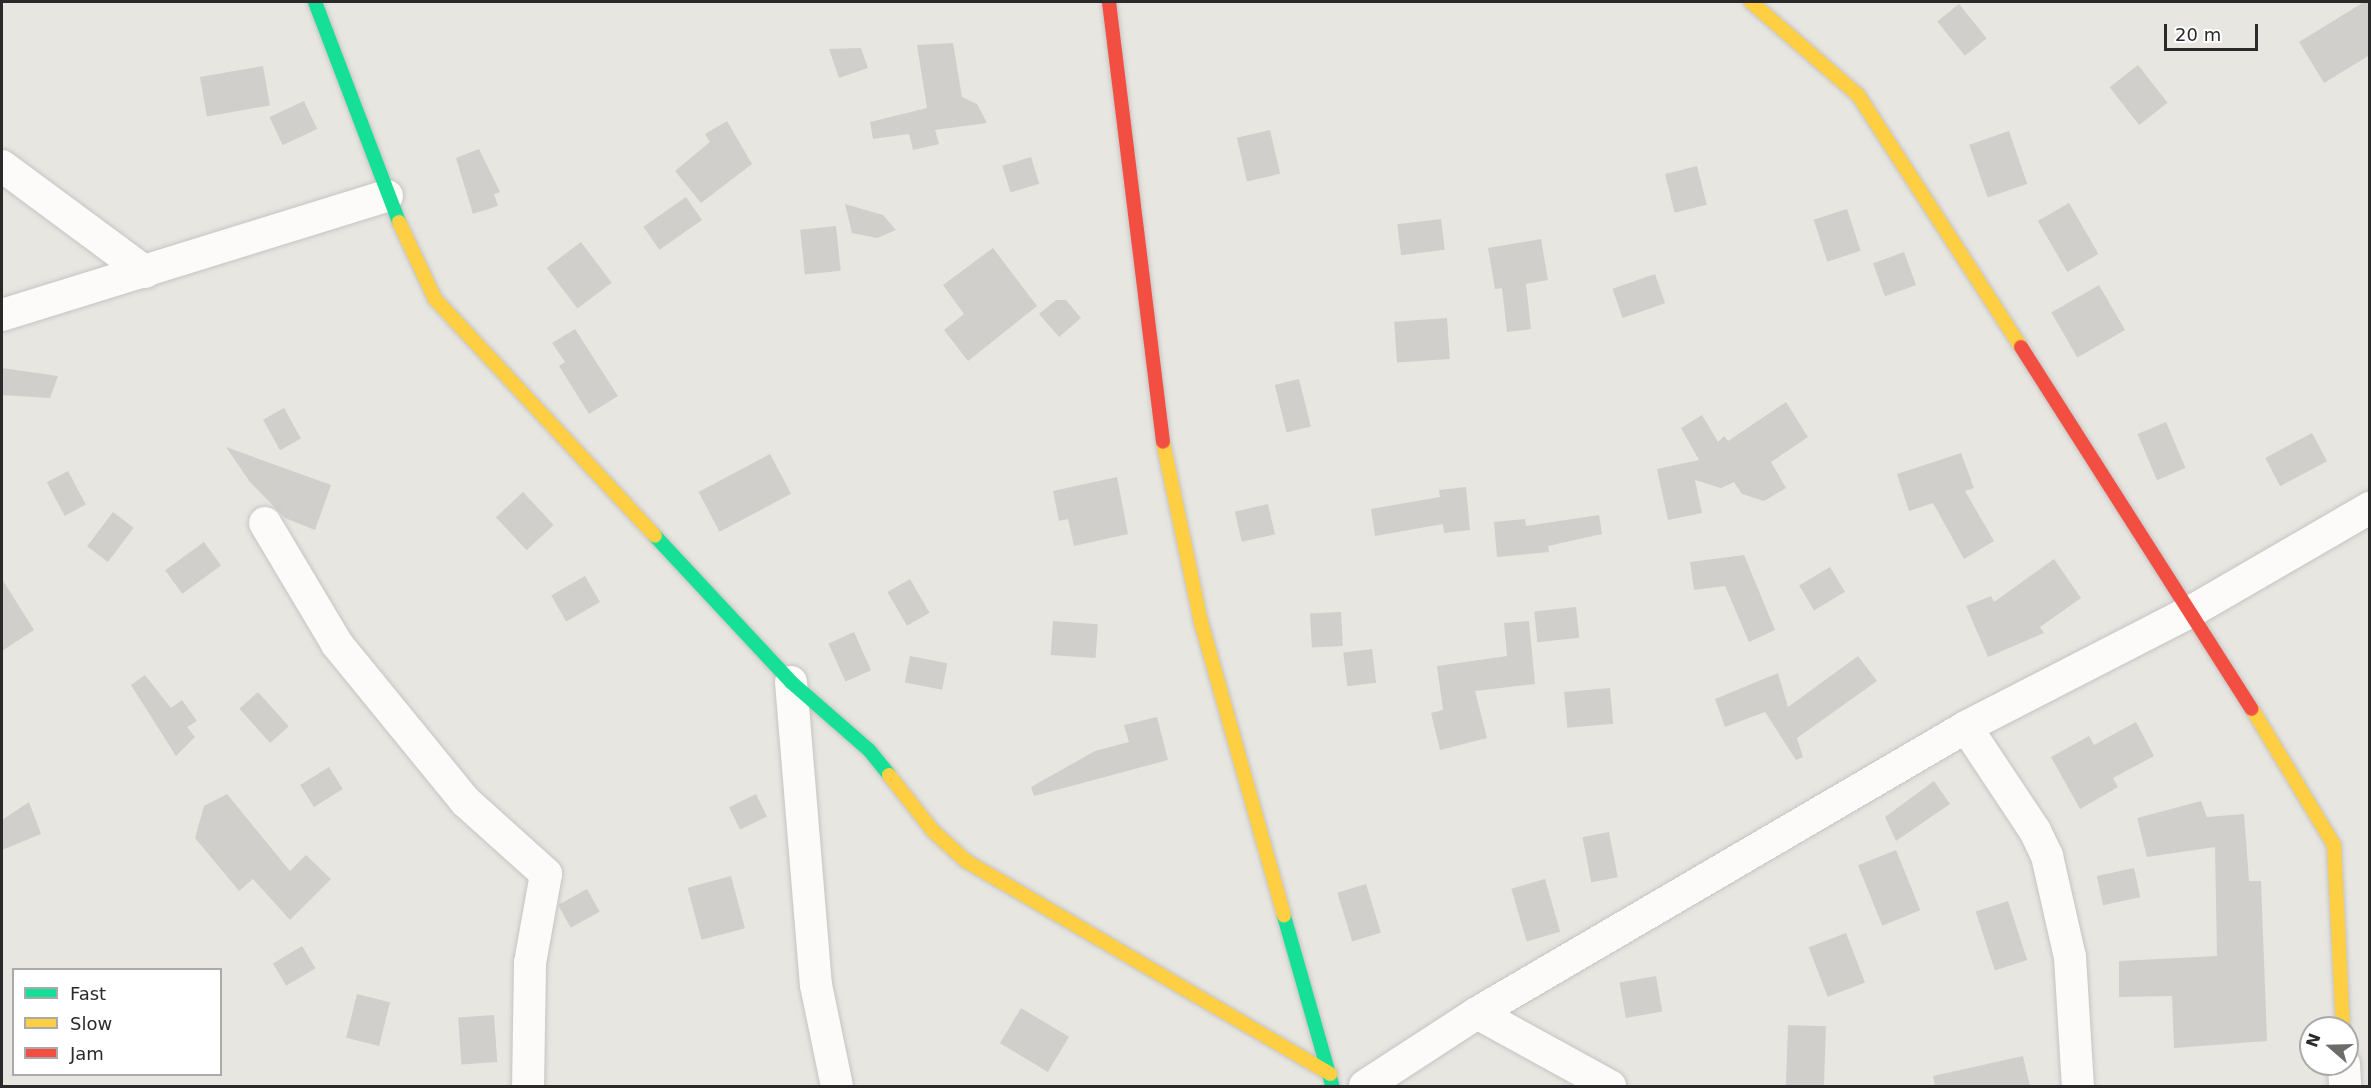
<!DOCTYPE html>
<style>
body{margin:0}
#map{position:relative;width:2371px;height:1088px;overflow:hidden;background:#e8e6e0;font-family:"DejaVu Sans",sans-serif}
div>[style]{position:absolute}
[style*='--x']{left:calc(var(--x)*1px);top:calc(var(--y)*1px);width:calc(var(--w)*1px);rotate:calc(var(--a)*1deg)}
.building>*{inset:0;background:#d1cfcb;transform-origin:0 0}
.roads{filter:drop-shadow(0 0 2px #c5c4c4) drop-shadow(0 0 2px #c5c4c4)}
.street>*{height:32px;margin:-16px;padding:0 16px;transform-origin:16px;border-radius:16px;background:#fcfbfa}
.fast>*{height:14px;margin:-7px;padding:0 7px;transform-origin:7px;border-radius:7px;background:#16e098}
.slow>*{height:14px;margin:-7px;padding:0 7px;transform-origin:7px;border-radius:7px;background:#ffcf43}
.jam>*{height:14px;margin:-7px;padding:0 7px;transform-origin:7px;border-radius:7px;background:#f24e42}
span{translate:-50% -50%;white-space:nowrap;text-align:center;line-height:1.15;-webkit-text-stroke:4.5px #fff;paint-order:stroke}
.frame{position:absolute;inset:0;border:3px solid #2a2a2a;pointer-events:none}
.legend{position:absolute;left:12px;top:968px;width:210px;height:108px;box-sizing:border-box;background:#fff;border:2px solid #aaa;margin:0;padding:8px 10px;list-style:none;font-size:18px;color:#2a2a2a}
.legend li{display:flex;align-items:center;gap:12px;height:30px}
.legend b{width:30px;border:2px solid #aaa}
.north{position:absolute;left:2299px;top:1016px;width:60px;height:60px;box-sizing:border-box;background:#fff;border:2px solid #aaa;border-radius:50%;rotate:290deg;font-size:16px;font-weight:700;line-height:24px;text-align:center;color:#2a2a2a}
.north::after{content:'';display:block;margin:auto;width:21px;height:27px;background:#6c6c6a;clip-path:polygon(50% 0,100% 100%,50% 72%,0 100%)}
.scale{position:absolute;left:2164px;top:24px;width:94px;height:27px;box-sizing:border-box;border:3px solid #2a2a2a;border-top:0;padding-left:8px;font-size:18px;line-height:21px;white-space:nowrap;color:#2a2a2a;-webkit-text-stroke:4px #fff;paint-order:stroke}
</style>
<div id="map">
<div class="building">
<i style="clip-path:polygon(2364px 2px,2370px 2px,2370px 55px,2324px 83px,2299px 42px)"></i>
<i style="left:1959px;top:4px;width:44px;height:28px;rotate:51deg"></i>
<i style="clip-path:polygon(953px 43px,962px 97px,977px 104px,987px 123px,935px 130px,939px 144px,913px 150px,909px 134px,873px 139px,870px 122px,927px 108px,917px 45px)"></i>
<i style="clip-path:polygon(861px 48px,868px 68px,839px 78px,829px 49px)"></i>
<i style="left:2138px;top:65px;width:48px;height:36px;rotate:52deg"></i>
<i style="left:263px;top:66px;width:40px;height:64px;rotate:80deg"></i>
<i style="left:304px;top:101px;width:31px;height:38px;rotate:65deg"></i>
<i style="clip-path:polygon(727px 121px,752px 164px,701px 203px,675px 171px,710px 142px,705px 134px)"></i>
<i style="left:1270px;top:130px;width:45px;height:34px;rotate:77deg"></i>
<i style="left:2009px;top:131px;width:56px;height:42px;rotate:71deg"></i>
<i style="clip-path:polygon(479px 149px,500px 192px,494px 194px,498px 206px,473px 214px,456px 158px)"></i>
<i style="left:1031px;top:157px;width:28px;height:30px;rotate:73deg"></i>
<i style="left:1697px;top:166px;width:40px;height:33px;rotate:76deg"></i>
<i style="left:686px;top:197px;width:28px;height:52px;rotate:55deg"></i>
<i style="left:2069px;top:203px;width:59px;height:36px;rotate:60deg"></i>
<i style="clip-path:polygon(845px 204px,883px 215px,896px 230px,877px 238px,852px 233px)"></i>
<i style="left:1847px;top:209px;width:44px;height:35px;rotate:72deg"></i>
<i style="left:1441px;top:219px;width:31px;height:44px;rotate:83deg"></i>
<i style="left:836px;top:226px;width:45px;height:36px;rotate:84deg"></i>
<i style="clip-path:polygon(1541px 239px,1548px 280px,1526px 284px,1531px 329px,1507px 332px,1502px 288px,1495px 289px,1488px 248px)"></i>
<i style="left:581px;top:242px;width:51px;height:43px;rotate:53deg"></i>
<i style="clip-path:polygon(993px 248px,1037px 306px,968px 361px,944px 330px,964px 314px,943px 285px)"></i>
<i style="left:1904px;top:252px;width:35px;height:33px;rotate:70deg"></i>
<i style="left:1655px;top:274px;width:31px;height:45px;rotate:71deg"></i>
<i style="left:2099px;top:285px;width:52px;height:55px;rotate:60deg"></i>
<i style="clip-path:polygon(1056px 300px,1066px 300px,1081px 318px,1059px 337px,1039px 314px)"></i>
<i style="left:1447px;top:318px;width:41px;height:53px;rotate:86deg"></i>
<i style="clip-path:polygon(575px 329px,618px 396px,589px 414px,559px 366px,565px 362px,552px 343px)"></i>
<i style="clip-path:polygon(2px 368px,58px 376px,50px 398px,2px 395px)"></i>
<i style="left:1299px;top:379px;width:49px;height:25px;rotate:76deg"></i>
<i style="clip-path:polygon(1786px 402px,1808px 437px,1771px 462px,1786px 488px,1764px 501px,1742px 494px,1734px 482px,1721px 488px,1695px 480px,1702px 513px,1668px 520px,1657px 469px,1699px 460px,1681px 428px,1702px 415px,1718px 442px,1724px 436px,1728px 441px)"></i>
<i style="left:284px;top:408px;width:35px;height:24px;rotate:61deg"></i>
<i style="left:2166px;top:422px;width:50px;height:31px;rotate:67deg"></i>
<i style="left:2312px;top:433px;width:32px;height:53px;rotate:62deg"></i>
<i style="clip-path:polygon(226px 447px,331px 485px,315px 530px,285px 518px,250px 482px)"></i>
<i style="clip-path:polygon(1961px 453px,1974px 488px,1965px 491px,1994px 541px,1964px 559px,1933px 503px,1909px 511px,1897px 474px)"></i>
<i style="left:770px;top:454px;width:45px;height:81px;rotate:62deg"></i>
<i style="left:68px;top:471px;width:38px;height:24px;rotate:62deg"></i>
<i style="clip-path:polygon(1117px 477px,1128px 534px,1074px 546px,1068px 519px,1059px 521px,1053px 491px)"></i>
<i style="clip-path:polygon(1466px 487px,1470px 530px,1444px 533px,1443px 524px,1375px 536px,1371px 509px,1440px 497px,1439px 490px)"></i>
<i style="left:523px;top:492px;width:45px;height:37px;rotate:47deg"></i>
<i style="left:1268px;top:504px;width:31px;height:34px;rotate:77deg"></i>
<i style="left:113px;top:512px;width:26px;height:43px;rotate:37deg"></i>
<i style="clip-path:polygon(1599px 515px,1602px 534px,1548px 546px,1549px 552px,1497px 557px,1494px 522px,1525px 519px,1526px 526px)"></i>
<i style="left:204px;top:542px;width:29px;height:48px;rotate:54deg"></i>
<i style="clip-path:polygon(1744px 555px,1775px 630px,1749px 642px,1725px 586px,1694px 590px,1690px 562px)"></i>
<i style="clip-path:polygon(2054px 559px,2081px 598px,2040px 627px,2044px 633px,1988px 657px,1966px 606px,1991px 596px,1994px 602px)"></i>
<i style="left:1830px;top:567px;width:29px;height:36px;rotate:59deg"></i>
<i style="left:585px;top:576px;width:30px;height:39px;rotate:60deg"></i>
<i style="clip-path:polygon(2px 579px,34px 630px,2px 651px)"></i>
<i style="left:910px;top:579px;width:39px;height:26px;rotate:60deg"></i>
<i style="left:1576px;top:607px;width:31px;height:42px;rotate:84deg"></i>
<i style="left:1341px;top:612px;width:34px;height:31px;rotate:87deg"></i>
<i style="left:1053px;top:621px;width:45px;height:34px;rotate:4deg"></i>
<i style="clip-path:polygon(1529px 621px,1535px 684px,1475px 691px,1487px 738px,1440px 750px,1431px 713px,1443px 710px,1437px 666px,1507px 656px,1504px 623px)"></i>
<i style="left:854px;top:632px;width:42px;height:28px;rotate:66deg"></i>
<i style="left:1372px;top:649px;width:34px;height:29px;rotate:83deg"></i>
<i style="left:910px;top:656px;width:38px;height:27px;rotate:11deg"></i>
<i style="clip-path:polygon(1858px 656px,1877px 681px,1797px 738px,1803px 757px,1796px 760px,1765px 712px,1725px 727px,1715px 699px,1778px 673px,1788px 707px)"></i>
<i style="clip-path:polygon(145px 675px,171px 708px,182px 700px,197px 721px,187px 727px,195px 737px,176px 756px,131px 685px)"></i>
<i style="left:1610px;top:688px;width:36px;height:46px;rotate:85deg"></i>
<i style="left:258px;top:692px;width:46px;height:25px;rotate:48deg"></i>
<i style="clip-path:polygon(1157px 717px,1168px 760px,1034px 796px,1031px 787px,1095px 751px,1129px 742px,1124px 725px)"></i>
<i style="clip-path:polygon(2136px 722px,2154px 756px,2113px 778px,2118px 787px,2080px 809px,2051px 757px,2089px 736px,2094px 745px)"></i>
<i style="left:329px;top:767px;width:26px;height:34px;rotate:58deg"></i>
<i style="clip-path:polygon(1934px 781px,1950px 804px,1896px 841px,1885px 817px)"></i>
<i style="clip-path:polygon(227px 794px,290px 871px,306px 855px,331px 879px,290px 920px,253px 879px,239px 891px,195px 838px,204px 806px)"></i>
<i style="left:756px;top:794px;width:25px;height:30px;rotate:64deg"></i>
<i style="clip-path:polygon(2201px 801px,2207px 817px,2244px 814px,2249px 881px,2261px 881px,2267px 1041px,2174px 1048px,2172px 996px,2119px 997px,2119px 961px,2217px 956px,2215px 847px,2147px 857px,2137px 818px)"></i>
<i style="clip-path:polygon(29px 802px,41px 834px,2px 850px,2px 820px)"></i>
<i style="left:1609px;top:832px;width:46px;height:27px;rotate:79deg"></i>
<i style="left:1896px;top:850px;width:65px;height:41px;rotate:68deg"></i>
<i style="left:2134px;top:868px;width:30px;height:38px;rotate:78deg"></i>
<i style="left:731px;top:876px;width:54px;height:45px;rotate:75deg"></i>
<i style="left:1545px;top:879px;width:55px;height:35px;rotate:74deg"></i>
<i style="left:1366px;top:884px;width:51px;height:30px;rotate:73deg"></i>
<i style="left:587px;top:889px;width:26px;height:33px;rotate:61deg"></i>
<i style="left:2008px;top:901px;width:62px;height:34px;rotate:72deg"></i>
<i style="left:1846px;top:933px;width:53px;height:40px;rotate:69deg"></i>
<i style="left:302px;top:946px;width:26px;height:34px;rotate:59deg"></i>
<i style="left:1656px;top:976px;width:36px;height:37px;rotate:80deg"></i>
<i style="left:357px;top:994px;width:34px;height:45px;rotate:14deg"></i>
<i style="left:1021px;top:1008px;width:56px;height:41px;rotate:31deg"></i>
<i style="left:494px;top:1015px;width:47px;height:36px;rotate:86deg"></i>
<i style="left:1788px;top:1025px;width:38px;height:60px;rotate:2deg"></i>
<i style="clip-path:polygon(2023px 1056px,2030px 1086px,1935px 1086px,1933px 1076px)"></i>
</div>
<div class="roads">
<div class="street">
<i style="--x:2;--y:166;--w:178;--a:36.5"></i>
<i style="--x:2;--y:315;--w:403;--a:-17.2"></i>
<i style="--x:265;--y:523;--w:141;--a:59.2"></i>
<i style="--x:337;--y:644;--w:203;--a:50.8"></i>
<i style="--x:465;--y:801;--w:109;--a:42"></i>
<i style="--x:546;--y:874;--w:90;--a:100.2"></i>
<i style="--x:530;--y:963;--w:123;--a:90.9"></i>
<i style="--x:791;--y:682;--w:304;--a:85.3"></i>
<i style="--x:816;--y:985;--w:103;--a:78.3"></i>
<i style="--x:1966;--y:727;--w:125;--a:56.4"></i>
<i style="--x:2035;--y:831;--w:28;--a:64"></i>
<i style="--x:2047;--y:856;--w:104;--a:77.2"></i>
<i style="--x:2070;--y:957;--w:129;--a:86.5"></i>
<i style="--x:1477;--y:1013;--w:152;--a:28.8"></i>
<i style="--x:2344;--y:1064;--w:22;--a:87"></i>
<i style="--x:1365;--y:1086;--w:134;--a:-33.1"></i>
<i style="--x:1477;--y:1013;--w:566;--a:-30.32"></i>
<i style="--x:1966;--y:727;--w:254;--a:-27.2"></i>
<i style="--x:2192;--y:611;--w:206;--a:-30.1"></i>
</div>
<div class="fast">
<i style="--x:315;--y:2;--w:235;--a:69.1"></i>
<i style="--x:655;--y:536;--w:200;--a:47"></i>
<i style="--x:791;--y:682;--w:103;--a:41.1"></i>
<i style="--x:869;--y:750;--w:32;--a:51"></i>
<i style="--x:1284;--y:916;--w:176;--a:74.1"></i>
</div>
<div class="slow">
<i style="--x:1751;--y:2;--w:142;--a:41"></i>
<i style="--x:1858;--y:95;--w:300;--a:57.1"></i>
<i style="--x:399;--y:222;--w:85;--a:64.9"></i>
<i style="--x:435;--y:299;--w:323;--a:47.1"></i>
<i style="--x:1163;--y:442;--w:184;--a:78.1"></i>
<i style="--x:1201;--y:622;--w:305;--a:74.2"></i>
<i style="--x:2252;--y:709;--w:159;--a:58.9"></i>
<i style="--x:2334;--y:845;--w:183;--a:87.2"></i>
<i style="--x:889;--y:775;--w:71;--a:51.8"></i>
<i style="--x:933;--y:831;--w:45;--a:42.3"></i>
<i style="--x:966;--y:861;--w:422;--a:30.3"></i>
</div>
<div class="jam">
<i style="--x:1109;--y:2;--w:443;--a:83"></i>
<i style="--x:2021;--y:347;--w:429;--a:57.5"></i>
</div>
</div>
<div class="frame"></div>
<ul class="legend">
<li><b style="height:8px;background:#16e098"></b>Fast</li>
<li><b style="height:8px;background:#ffcf43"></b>Slow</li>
<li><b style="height:8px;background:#f24e42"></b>Jam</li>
</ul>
<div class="north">N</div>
<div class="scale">20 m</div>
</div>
